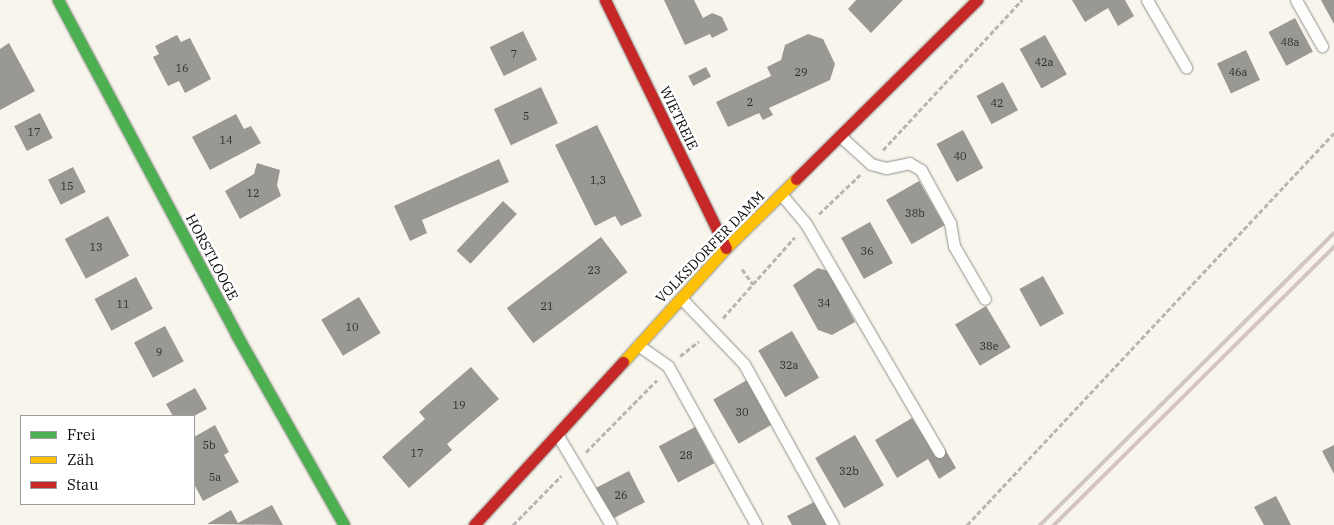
<!DOCTYPE html>
<meta charset="utf-8">
<style>
body{margin:0}
#map{position:relative;width:1334px;height:525px;overflow:hidden;background:#f8f5ed;font-family:"IBM Plex Serif",serif}
div>[style]{position:absolute}
[style*='--x']{left:calc(var(--x)*1px);top:calc(var(--y)*1px);width:calc(var(--w)*1px);rotate:calc(var(--a)*1deg)}
.building>*{inset:0;background:#9a9893;transform-origin:0 0}
.path>*{height:3px;margin-top:-1.5px;transform-origin:0;background:repeating-linear-gradient(90deg,#b7b6b5 0 5px,transparent 0 7.5px)}
.roads{filter:drop-shadow(0 0 1px #91908c) drop-shadow(0 0 1px #91908c)}
.lane>*{height:11px;margin:-5.5px;padding:0 5.5px;transform-origin:5.5px;border-radius:5.5px;background:#fefefc}
.fast>*{height:11px;margin:-5.5px;padding:0 5.5px;transform-origin:5.5px;border-radius:5.5px;background:#4caf50}
.slow>*{height:11px;margin:-5.5px;padding:0 5.5px;transform-origin:5.5px;border-radius:5.5px;background:#ffc107}
.jam>*{height:11px;margin:-5.5px;padding:0 5.5px;transform-origin:5.5px;border-radius:5.5px;background:#c62828}
.rail>*{height:4px;margin:-2px;padding:0 2px;transform-origin:2px;border-radius:2px;background:#d4c5c5}
span{translate:-50% -50%;white-space:nowrap;text-align:center;line-height:1.15;-webkit-text-stroke:5px #fff;paint-order:stroke}
.number-label{font-size:11px;color:#2e2e2c}
.number-label span{-webkit-text-stroke-width:0}
.street-label{font-size:14px;color:#0a0a0a}
.legend{position:absolute;left:20px;top:415px;width:175px;height:90px;box-sizing:border-box;background:#fff;border:1px solid #9d9d9d;margin:0;padding:6px 9px;list-style:none;font-size:15px;color:#0a0a0a}
.legend li{display:flex;align-items:center;gap:10px;height:25px}
.legend b{width:25px;border:1px solid #9d9d9d}
</style>
<div id="map">
<div class="building">
<i style="clip-path:polygon(664px 0,694px 0,703px 18px,712px 13px,722px 17px,728px 30px,712px 38px,710px 34px,685px 45px)"></i>
<i style="clip-path:polygon(856px 0,903px 0,871px 33px,848px 9px)"></i>
<i style="clip-path:polygon(1072px 0,1125px 0,1134px 16px,1118px 26px,1108px 8px,1085px 22px)"></i>
<i style="clip-path:polygon(1321px 0,1334px 0,1334px 24px,1322px 2px)"></i>
<i style="left:1295px;top:18px;width:38px;height:30px;rotate:62deg"></i>
<i style="left:523px;top:31px;width:32px;height:37px;rotate:64deg"></i>
<i style="clip-path:polygon(808px 34px,823px 39px,835px 64px,830px 80px,769px 108px,773px 115px,763px 120px,759px 113px,728px 127px,716px 102px,771px 76px,767px 67px,781px 60px,785px 45px)"></i>
<i style="clip-path:polygon(177px 35px,181px 42px,190px 38px,211px 79px,185px 93px,179px 81px,168px 86px,153px 57px,159px 54px,155px 46px)"></i>
<i style="left:1045px;top:35px;width:45px;height:29px;rotate:61deg"></i>
<i style="clip-path:polygon(9px 43px,35px 91px,0 110px,0 49px)"></i>
<i style="left:1246px;top:50px;width:33px;height:32px;rotate:65deg"></i>
<i style="left:706px;top:67px;width:11px;height:20px;rotate:63deg"></i>
<i style="left:1003px;top:82px;width:32px;height:30px;rotate:62deg"></i>
<i style="left:541px;top:87px;width:40px;height:52px;rotate:65deg"></i>
<i style="left:40px;top:113px;width:28px;height:29px;rotate:63deg"></i>
<i style="clip-path:polygon(236px 114px,244px 129px,251px 126px,261px 143px,210px 170px,192px 137px)"></i>
<i style="clip-path:polygon(597px 125px,642px 216px,621px 226px,615px 216px,595px 226px,555px 145px)"></i>
<i style="left:963px;top:130px;width:43px;height:30px;rotate:62deg"></i>
<i style="clip-path:polygon(499px 159px,509px 182px,422px 220px,427px 233px,410px 241px,394px 206px)"></i>
<i style="clip-path:polygon(257px 163px,280px 170px,277px 185px,281px 196px,240px 219px,225px 191px,254px 174px)"></i>
<i style="left:73px;top:167px;width:28px;height:28px;rotate:63deg"></i>
<i style="left:919px;top:181px;width:51px;height:38px;rotate:60deg"></i>
<i style="left:503px;top:201px;width:19px;height:68px;rotate:43deg"></i>
<i style="left:108px;top:216px;width:45px;height:49px;rotate:62deg"></i>
<i style="left:870px;top:222px;width:47px;height:33px;rotate:61deg"></i>
<i style="left:601px;top:237px;width:44px;height:118px;rotate:53deg"></i>
<i style="clip-path:polygon(818px 268px,828px 271px,855px 322px,832px 335px,818px 330px,793px 285px)"></i>
<i style="left:1043px;top:276px;width:43px;height:27px;rotate:61deg"></i>
<i style="left:136px;top:277px;width:36px;height:47px;rotate:62deg"></i>
<i style="left:359px;top:297px;width:42px;height:44px;rotate:59deg"></i>
<i style="left:986px;top:306px;width:48px;height:36px;rotate:59deg"></i>
<i style="left:165px;top:326px;width:40px;height:35px;rotate:62deg"></i>
<i style="left:792px;top:331px;width:54px;height:39px;rotate:60deg"></i>
<i style="clip-path:polygon(471px 367px,499px 399px,447px 444px,452px 450px,409px 488px,382px 457px,425px 419px,419px 412px)"></i>
<i style="left:747px;top:380px;width:51px;height:39px;rotate:60deg"></i>
<i style="clip-path:polygon(195px 388px,207px 409px,194px 416px,173px 416px,166px 404px)"></i>
<i style="clip-path:polygon(912px 418px,935px 455px,945px 449px,956px 468px,939px 479px,928px 459px,897px 478px,875px 440px)"></i>
<i style="clip-path:polygon(215px 425px,229px 452px,224px 455px,239px 482px,203px 501px,194px 484px,194px 437px)"></i>
<i style="left:695px;top:427px;width:41px;height:41px;rotate:62deg"></i>
<i style="left:855px;top:435px;width:58px;height:46px;rotate:60deg"></i>
<i style="clip-path:polygon(1334px 445px,1334px 474px,1322px 451px)"></i>
<i style="left:629px;top:471px;width:35px;height:38px;rotate:63deg"></i>
<i style="clip-path:polygon(1276px 496px,1291px 525px,1264px 525px,1254px 507px)"></i>
<i style="clip-path:polygon(816px 501px,829px 525px,792px 525px,787px 516px)"></i>
<i style="clip-path:polygon(272px 505px,283px 525px,207px 524px,231px 510px,238px 523px)"></i>
</div>
<div class="path">
<i style="--x:883;--y:150;--w:205;--a:-47.2"></i>
<i style="--x:819;--y:214;--w:57;--a:-43.6"></i>
<i style="--x:742;--y:269;--w:19;--a:54"></i>
<i style="--x:723;--y:318;--w:108;--a:-48.4"></i>
<i style="--x:680;--y:356;--w:24;--a:-38"></i>
<i style="--x:586;--y:452;--w:101;--a:-45.4"></i>
<i style="--x:513;--y:525;--w:69;--a:-45.6"></i>
<i style="--x:967;--y:525;--w:537;--a:-46.89"></i>
</div>
<div class="roads">
<div class="lane">
<i style="--x:1147;--y:0;--w:78;--a:59.8"></i>
<i style="--x:1296;--y:0;--w:53;--a:60.5"></i>
<i style="--x:840;--y:136;--w:42;--a:42.1"></i>
<i style="--x:871;--y:164;--w:16;--a:15"></i>
<i style="--x:886;--y:168;--w:24;--a:-12"></i>
<i style="--x:909;--y:163;--w:14;--a:30"></i>
<i style="--x:921;--y:170;--w:60;--a:61.3"></i>
<i style="--x:950;--y:223;--w:23;--a:80"></i>
<i style="--x:954;--y:246;--w:61;--a:59.7"></i>
<i style="--x:781;--y:194;--w:39;--a:50"></i>
<i style="--x:806;--y:224;--w:264;--a:59.7"></i>
<i style="--x:681;--y:298;--w:91;--a:46.3"></i>
<i style="--x:744;--y:364;--w:184;--a:61.1"></i>
<i style="--x:638;--y:345;--w:37;--a:35"></i>
<i style="--x:668;--y:366;--w:182;--a:61"></i>
<i style="--x:557;--y:434;--w:106;--a:59.3"></i>
</div>
<div class="fast">
<i style="--x:58;--y:0;--w:378;--a:61.9"></i>
<i style="--x:236;--y:334;--w:219;--a:60.5"></i>
</div>
<div class="slow">
<i style="--x:623;--y:362;--w:154;--a:-47.9"></i>
<i style="--x:726;--y:248;--w:98;--a:-44.6"></i>
</div>
<div class="jam">
<i style="--x:605;--y:0;--w:276;--a:64"></i>
<i style="--x:796;--y:179;--w:255;--a:-44.7"></i>
<i style="--x:474;--y:525;--w:221;--a:-47.6"></i>
</div>
</div>
<div class="rail">
<i style="--x:1040;--y:525;--w:414;--a:-44.8"></i>
<i style="--x:1054;--y:525;--w:395;--a:-44.8"></i>
</div>
<div class="number-label">
<span style="left:1290px;top:42px">48a</span>
<span style="left:514px;top:54px">7</span>
<span style="left:1044px;top:62px">42a</span>
<span style="left:182px;top:68px">16</span>
<span style="left:801px;top:72px">29</span>
<span style="left:1238px;top:72px">46a</span>
<span style="left:750px;top:102px">2</span>
<span style="left:997px;top:103px">42</span>
<span style="left:526px;top:116px">5</span>
<span style="left:34px;top:132px">17</span>
<span style="left:226px;top:140px">14</span>
<span style="left:960px;top:156px">40</span>
<span style="left:598px;top:180px">1,3</span>
<span style="left:67px;top:186px">15</span>
<span style="left:253px;top:193px">12</span>
<span style="left:915px;top:213px">38b</span>
<span style="left:96px;top:247px">13</span>
<span style="left:867px;top:251px">36</span>
<span style="left:594px;top:270px">23</span>
<span style="left:824px;top:303px">34</span>
<span style="left:123px;top:304px">11</span>
<span style="left:547px;top:306px">21</span>
<span style="left:352px;top:327px">10</span>
<span style="left:989px;top:346px">38e</span>
<span style="left:159px;top:352px">9</span>
<span style="left:789px;top:365px">32a</span>
<span style="left:459px;top:405px">19</span>
<span style="left:742px;top:412px">30</span>
<span style="left:209px;top:445px">5b</span>
<span style="left:417px;top:453px">17</span>
<span style="left:686px;top:455px">28</span>
<span style="left:849px;top:471px">32b</span>
<span style="left:215px;top:477px">5a</span>
<span style="left:621px;top:495px">26</span>
</div>
<div class="street-label">
<span style="left:679px;top:118px;rotate:64deg">WIETREIE</span>
<span style="left:710px;top:247px;rotate:-46deg">VOLKSDORFER DAMM</span>
<span style="left:212px;top:257px;rotate:62deg">HORSTLOOGE</span>
</div>
<ul class="legend">
<li><b style="height:6px;background:#4caf50"></b>Frei</li>
<li><b style="height:6px;background:#ffc107"></b>Zäh</li>
<li><b style="height:6px;background:#c62828"></b>Stau</li>
</ul>
</div>
